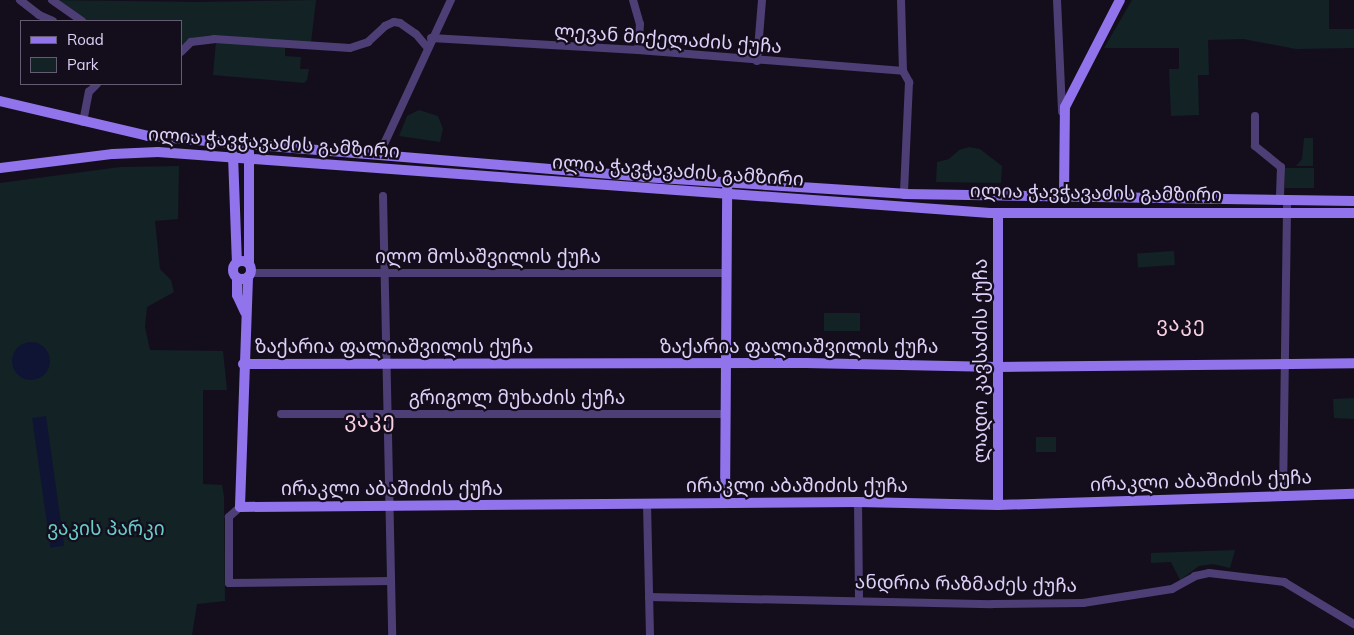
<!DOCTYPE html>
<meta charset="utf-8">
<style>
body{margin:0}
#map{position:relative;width:1354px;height:635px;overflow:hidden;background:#140e1c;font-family:Mulish,"Noto Sans Georgian",sans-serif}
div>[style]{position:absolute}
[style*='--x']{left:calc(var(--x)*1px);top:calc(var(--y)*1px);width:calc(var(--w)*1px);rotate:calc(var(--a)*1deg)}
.green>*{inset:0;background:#122225;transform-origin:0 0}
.water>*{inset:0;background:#0f1435;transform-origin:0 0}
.round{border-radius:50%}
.street>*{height:8px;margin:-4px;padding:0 4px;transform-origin:4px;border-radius:4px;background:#4d3f75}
.secondary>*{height:10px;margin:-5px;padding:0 5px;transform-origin:5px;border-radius:5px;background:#9174ec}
.secondary>.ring{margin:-5px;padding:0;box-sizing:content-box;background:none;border:10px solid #9174ec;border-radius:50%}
span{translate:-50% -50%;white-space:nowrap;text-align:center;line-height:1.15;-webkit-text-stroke:4.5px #140e1c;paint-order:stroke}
.street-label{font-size:19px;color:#ded0f8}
.park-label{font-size:19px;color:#67cecb}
.neighbourhood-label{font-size:20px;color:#f9d2e2;letter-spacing:1px}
.quarter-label{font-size:21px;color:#f9d2e2;letter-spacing:1px}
.legend{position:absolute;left:20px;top:20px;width:162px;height:65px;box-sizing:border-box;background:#140e1c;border:1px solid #655c74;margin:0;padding:6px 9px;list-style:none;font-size:15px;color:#ded0f8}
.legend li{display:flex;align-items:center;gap:10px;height:25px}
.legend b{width:25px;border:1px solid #655c74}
</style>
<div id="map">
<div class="green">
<i style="clip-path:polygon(52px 0,198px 2px,316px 0,311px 43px,215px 36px,191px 42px,181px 52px,181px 21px,82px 21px)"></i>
<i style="clip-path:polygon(1132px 0,1329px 0,1329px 29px,1354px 29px,1354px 48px,1296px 49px,1243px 39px,1208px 40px,1209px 75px,1198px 75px,1199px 115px,1171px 116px,1169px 69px,1179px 69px,1179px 48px,1104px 48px)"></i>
<i style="clip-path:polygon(216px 41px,285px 48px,285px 56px,301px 57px,300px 69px,309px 69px,307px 80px,304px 83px,213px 75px)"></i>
<i style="clip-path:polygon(419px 110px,438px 116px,443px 129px,440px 142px,399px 136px,407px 116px)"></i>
<i style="clip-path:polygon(1304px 138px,1313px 138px,1313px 166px,1296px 166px,1302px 159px)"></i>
<i style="clip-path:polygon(969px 147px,980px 149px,1002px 166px,1001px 183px,936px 182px,937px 162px,949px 159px,959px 150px)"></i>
<i style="clip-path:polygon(179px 166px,178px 219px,155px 221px,160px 269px,171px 280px,174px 292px,147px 307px,145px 327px,150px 350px,223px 351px,227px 390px,203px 390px,203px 484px,222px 485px,224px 496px,225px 601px,197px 604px,192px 635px,0 635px,0 183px,120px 167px)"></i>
<i style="left:1285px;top:168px;width:29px;height:20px"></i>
<i style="left:1174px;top:251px;width:14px;height:37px;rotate:86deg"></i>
<i style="left:824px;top:313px;width:36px;height:18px"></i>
<i style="clip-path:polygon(1354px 398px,1354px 419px,1334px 418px,1333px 399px)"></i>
<i style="left:1036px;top:437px;width:20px;height:15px"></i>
<i style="clip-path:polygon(1235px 550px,1230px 568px,1213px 564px,1199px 566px,1180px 580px,1171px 562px,1151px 563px,1151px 553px)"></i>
</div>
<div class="water">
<i class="round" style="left:12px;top:342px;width:38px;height:38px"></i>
<i style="left:46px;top:416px;width:131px;height:14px;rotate:82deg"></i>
</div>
<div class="street">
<i style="--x:20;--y:0;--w:24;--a:38"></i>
<i style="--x:39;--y:15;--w:15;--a:23"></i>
<i style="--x:52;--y:0;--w:37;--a:35"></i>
<i style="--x:633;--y:0;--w:25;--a:74"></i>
<i style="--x:640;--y:24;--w:26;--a:94"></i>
<i style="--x:901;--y:0;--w:71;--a:88.4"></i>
<i style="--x:903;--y:71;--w:13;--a:61"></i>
<i style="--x:909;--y:82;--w:112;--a:92.6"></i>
<i style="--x:1057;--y:0;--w:112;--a:87.4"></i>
<i style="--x:431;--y:38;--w:207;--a:3.3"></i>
<i style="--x:638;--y:50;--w:266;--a:4.5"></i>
<i style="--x:181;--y:52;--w:14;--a:-45"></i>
<i style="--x:191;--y:42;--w:23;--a:-7"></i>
<i style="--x:214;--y:39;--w:136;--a:3.8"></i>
<i style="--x:350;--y:48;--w:19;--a:-18"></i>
<i style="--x:368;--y:42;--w:23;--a:-43"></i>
<i style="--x:385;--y:26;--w:10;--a:-24"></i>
<i style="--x:394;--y:22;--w:6;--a:9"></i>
<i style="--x:400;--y:23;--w:19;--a:35"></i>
<i style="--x:416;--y:34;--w:17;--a:50"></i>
<i style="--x:757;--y:61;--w:61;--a:-85.3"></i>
<i style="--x:1255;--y:116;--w:30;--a:90"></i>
<i style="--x:1255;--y:146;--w:33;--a:39"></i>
<i style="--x:1281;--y:167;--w:34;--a:92"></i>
<i style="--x:83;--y:122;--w:31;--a:-79"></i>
<i style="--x:89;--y:92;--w:11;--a:-45"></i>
<i style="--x:359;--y:152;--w:20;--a:-11"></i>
<i style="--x:379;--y:148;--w:8;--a:-45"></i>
<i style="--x:385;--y:142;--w:157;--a:-65.1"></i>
<i style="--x:383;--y:196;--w:439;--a:88.8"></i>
<i style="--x:251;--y:273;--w:474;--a:0"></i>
<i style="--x:281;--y:414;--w:444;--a:0"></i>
<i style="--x:1283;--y:496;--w:295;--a:-89.2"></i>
<i style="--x:858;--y:502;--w:97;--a:89.4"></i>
<i style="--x:647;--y:504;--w:131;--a:88.7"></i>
<i style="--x:240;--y:507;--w:15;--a:138"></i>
<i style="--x:229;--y:517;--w:66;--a:90"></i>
<i style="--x:229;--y:583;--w:162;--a:-0.7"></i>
<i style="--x:649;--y:597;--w:343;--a:1.2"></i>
<i style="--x:992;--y:604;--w:91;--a:-0.6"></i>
<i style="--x:1083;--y:603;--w:90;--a:-8.9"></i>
<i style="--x:1172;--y:589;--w:26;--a:-29"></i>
<i style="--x:1195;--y:576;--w:14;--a:-12"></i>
<i style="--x:1209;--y:573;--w:76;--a:6.8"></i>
<i style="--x:1284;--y:582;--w:82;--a:31"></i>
</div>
<div class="secondary">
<i style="--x:0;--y:101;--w:152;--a:13.3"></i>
<i style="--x:148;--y:136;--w:498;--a:4.7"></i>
<i style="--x:644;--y:177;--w:261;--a:3.7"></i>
<i style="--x:904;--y:194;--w:450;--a:0.9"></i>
<i style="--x:233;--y:155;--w:107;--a:87.9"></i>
<i style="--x:0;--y:168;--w:114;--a:-7.1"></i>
<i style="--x:113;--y:154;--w:45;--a:-2.5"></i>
<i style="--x:158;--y:152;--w:834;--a:4.19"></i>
<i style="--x:990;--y:213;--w:364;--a:0"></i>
<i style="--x:1064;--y:197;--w:90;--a:-89.4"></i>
<i style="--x:1065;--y:107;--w:120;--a:-62.8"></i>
<i style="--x:998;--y:213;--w:292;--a:90"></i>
<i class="ring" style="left:233px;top:261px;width:8px;height:8px"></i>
<i style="--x:249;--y:263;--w:111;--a:-90"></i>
<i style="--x:248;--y:277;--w:230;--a:92"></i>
<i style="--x:240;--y:507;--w:618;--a:-0.46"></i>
<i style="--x:858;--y:502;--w:140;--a:1.2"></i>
<i style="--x:998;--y:505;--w:356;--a:-1.8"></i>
<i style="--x:237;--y:278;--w:17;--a:90"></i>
<i style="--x:237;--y:295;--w:19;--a:65"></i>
<i style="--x:243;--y:364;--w:563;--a:-0.1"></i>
<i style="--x:806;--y:363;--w:192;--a:1.2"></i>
<i style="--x:998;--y:367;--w:356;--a:-0.6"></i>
<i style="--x:725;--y:503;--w:317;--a:-89.6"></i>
</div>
<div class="street-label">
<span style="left:668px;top:39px;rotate:4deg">ლევან მიქელაძის ქუჩა</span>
<span style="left:274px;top:143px;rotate:4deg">ილია ჭავჭავაძის გამზირი</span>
<span style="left:678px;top:171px;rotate:4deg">ილია ჭავჭავაძის გამზირი</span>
<span style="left:1096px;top:193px;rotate:1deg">ილია ჭავჭავაძის გამზირი</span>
<span style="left:488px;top:257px">ილო მოსაშვილის ქუჩა</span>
<span style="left:394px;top:347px">ზაქარია ფალიაშვილის ქუჩა</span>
<span style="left:799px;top:347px">ზაქარია ფალიაშვილის ქუჩა</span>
<span style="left:981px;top:361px;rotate:-90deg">ლადო კავსაძის ქუჩა</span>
<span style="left:517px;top:398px">გრიგოლ მუხაძის ქუჩა</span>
<span style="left:1201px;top:481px;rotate:-2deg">ირაკლი აბაშიძის ქუჩა</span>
<span style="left:797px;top:486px">ირაკლი აბაშიძის ქუჩა</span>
<span style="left:392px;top:489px">ირაკლი აბაშიძის ქუჩა</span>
<span style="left:966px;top:584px;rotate:1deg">ანდრია რაზმაძეს ქუჩა</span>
</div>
<div class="park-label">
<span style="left:106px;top:529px">ვაკის პარკი</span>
</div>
<div class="neighbourhood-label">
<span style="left:1181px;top:323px">ვაკე</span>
</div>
<div class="quarter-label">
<span style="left:370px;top:419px">ვაკე</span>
</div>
<ul class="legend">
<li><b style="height:6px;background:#9174ec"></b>Road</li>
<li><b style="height:14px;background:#122225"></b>Park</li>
</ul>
</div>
